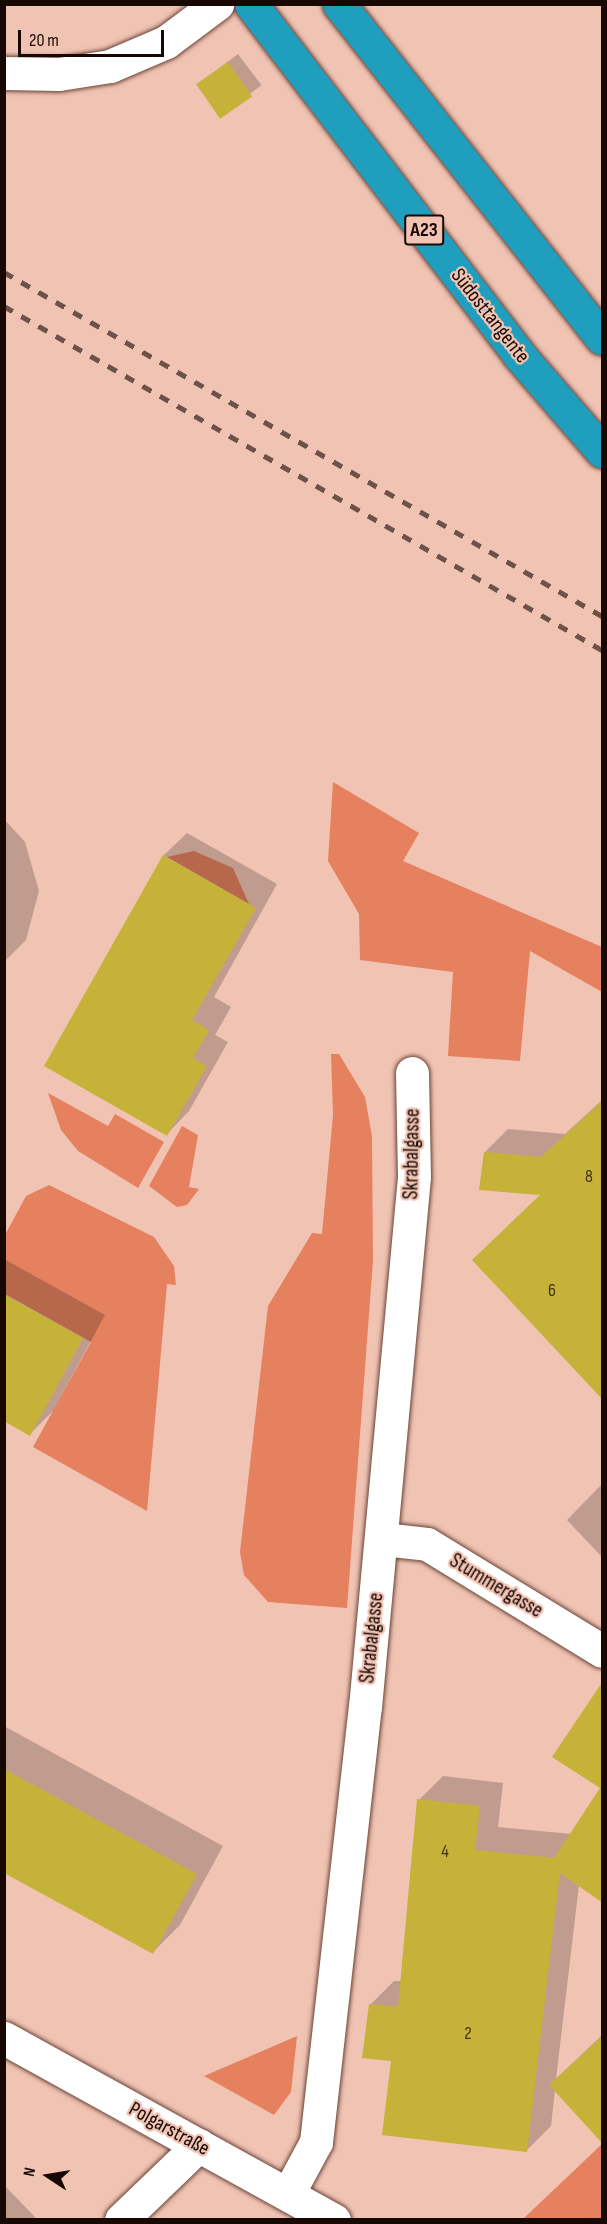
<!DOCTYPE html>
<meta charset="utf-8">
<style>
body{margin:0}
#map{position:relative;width:607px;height:2224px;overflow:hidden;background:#f0c3b3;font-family:"Sofia Sans Condensed",sans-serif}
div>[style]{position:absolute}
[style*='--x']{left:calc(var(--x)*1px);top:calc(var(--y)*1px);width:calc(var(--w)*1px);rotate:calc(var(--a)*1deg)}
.green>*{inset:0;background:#e5815f}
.shadow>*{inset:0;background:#0003;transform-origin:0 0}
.building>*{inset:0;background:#c6b239;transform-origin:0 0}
.roads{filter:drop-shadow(0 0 2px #6a4437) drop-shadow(0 0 2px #6a4437)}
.minor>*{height:33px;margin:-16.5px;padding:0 16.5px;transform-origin:16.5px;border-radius:16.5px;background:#fff}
.motorway>*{height:33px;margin:-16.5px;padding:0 16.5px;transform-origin:16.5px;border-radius:16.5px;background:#209ebd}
.rail>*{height:4.5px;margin-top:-2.25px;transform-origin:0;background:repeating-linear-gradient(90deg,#6d5249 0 10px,transparent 0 20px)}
span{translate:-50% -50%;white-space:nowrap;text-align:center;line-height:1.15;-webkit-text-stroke:4.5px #f0c3b3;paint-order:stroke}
.number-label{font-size:18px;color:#433211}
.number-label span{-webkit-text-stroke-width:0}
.shield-label span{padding:2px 4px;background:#f0c3b3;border:2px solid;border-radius:4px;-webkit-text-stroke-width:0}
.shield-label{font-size:20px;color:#170804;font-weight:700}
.street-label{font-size:21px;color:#170804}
.frame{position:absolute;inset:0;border:6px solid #170804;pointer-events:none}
.north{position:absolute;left:18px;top:2146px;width:60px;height:60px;-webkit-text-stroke:4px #f0c3b3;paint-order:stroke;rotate:282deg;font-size:16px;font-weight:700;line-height:24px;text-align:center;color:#170804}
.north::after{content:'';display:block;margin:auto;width:21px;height:27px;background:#170804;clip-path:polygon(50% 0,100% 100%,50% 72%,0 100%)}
.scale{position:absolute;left:18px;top:30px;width:146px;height:27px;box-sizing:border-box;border:3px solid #170804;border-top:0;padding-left:8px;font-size:18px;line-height:21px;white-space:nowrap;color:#170804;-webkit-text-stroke:4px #f0c3b3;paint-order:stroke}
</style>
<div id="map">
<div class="green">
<i style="clip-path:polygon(333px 782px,419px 833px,403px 861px,602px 947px,602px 992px,530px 951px,520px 1061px,448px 1056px,453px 972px,360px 960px,359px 914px,328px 861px)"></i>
<i style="clip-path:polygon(194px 851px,233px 868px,249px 904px,167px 857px)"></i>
<i style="clip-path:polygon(331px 1054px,339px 1054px,365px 1097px,372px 1136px,373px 1261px,347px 1608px,268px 1602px,244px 1575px,240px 1552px,268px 1306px,312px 1233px,322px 1234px,333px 1115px)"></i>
<i style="clip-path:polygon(48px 1093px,108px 1126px,115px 1114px,164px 1142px,138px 1188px,78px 1151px,61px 1130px)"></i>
<i style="clip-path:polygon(182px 1126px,198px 1135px,189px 1187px,199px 1189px,187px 1205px,177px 1207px,149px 1186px)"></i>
<i style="clip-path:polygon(49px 1185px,154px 1237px,174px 1266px,176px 1285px,167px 1284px,147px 1511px,33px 1447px,91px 1342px,5px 1294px,5px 1235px,26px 1196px)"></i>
<i style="clip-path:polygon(297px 2036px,291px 2092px,274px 2115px,204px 2076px)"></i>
<i style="clip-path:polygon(602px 2144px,602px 2219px,522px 2219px,523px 2219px)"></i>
</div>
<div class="shadow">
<i style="left:238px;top:54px;width:39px;height:50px;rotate:53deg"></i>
<i style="clip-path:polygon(4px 819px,25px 842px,39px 891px,26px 940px,4px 962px)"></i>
<i style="clip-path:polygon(187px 833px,277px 884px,214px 997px,231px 1007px,215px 1035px,228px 1042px,189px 1111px,167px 1134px,46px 1065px,164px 855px)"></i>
<i style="clip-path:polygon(602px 1100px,602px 1386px,543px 1194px,485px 1152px,508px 1129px,565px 1134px)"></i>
<i style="clip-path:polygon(4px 1259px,105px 1315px,53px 1411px,30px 1434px,4px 1420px)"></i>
<i style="clip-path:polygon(602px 1484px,602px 1557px,567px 1520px)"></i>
<i style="clip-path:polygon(4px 1726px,223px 1846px,180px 1925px,153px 1952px,4px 1871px)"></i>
<i style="clip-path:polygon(443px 1776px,503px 1783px,498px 1827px,572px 1834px,579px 1885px,556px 2079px,602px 2035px,602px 2113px,555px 2090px,551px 2126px,527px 2150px,370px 2005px,394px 1981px,402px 1981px,419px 1800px)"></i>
<i style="clip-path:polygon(4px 2185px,36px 2218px,35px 2220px,4px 2220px)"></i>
</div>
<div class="building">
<i style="left:228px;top:62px;width:42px;height:39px;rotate:55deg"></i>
<i style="clip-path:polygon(163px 855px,256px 908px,192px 1020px,209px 1030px,193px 1058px,207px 1066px,167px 1136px,44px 1066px)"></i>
<i style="clip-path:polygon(603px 1100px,603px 1400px,472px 1260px,540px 1195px,479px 1190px,484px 1152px,541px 1157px)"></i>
<i style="clip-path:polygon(4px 1294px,83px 1338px,30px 1436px,4px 1421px)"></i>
<i style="clip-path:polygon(603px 1681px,603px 1903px,560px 1873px,527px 2152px,382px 2135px,391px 2061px,362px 2058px,369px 2004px,398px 2007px,417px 1799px,480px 1806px,475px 1850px,554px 1858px,600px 1788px,552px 1757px)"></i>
<i style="clip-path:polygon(4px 1769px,197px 1874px,153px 1954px,4px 1873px)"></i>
<i style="clip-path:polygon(603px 2035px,603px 2144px,549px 2085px)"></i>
</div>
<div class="roads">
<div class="minor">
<i style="--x:4;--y:73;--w:55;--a:1"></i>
<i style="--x:59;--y:74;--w:52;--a:-8.9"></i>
<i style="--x:110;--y:66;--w:61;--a:-23.2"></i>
<i style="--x:166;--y:42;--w:64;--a:-36.7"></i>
<i style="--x:383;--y:1539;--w:44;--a:6.5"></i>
<i style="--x:427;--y:1544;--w:205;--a:31.4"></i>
<i style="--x:4;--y:2038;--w:377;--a:28.9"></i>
<i style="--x:288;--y:2194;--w:59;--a:-61.7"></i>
<i style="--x:316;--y:2142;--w:438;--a:-83.6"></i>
<i style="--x:365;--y:1707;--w:532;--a:-84.72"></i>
<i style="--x:414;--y:1177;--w:104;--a:-91.1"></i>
<i style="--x:121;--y:2220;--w:108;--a:-43.9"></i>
</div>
<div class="motorway">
<i style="--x:251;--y:4;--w:442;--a:52.6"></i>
<i style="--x:519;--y:355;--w:127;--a:49.2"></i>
<i style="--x:339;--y:4;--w:425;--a:51.8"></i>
</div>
</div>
<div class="rail">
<i style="--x:4;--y:272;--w:690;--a:29.91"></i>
<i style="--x:4;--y:306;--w:690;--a:29.91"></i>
</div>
<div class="number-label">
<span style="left:589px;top:1177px">8</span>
<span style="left:552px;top:1291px">6</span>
<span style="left:445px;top:1852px">4</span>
<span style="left:468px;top:2034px">2</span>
</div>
<div class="shield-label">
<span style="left:424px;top:230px">A23</span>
</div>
<div class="street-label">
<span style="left:490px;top:316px;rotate:52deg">Südosttangente</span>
<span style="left:412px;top:1154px;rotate:-89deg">Skrabalgasse</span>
<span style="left:496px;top:1586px;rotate:31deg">Stummergasse</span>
<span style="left:372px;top:1638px;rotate:-84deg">Skrabalgasse</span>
<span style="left:169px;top:2129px;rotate:29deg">Polgarstraße</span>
</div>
<div class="frame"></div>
<div class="north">N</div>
<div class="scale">20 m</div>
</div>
